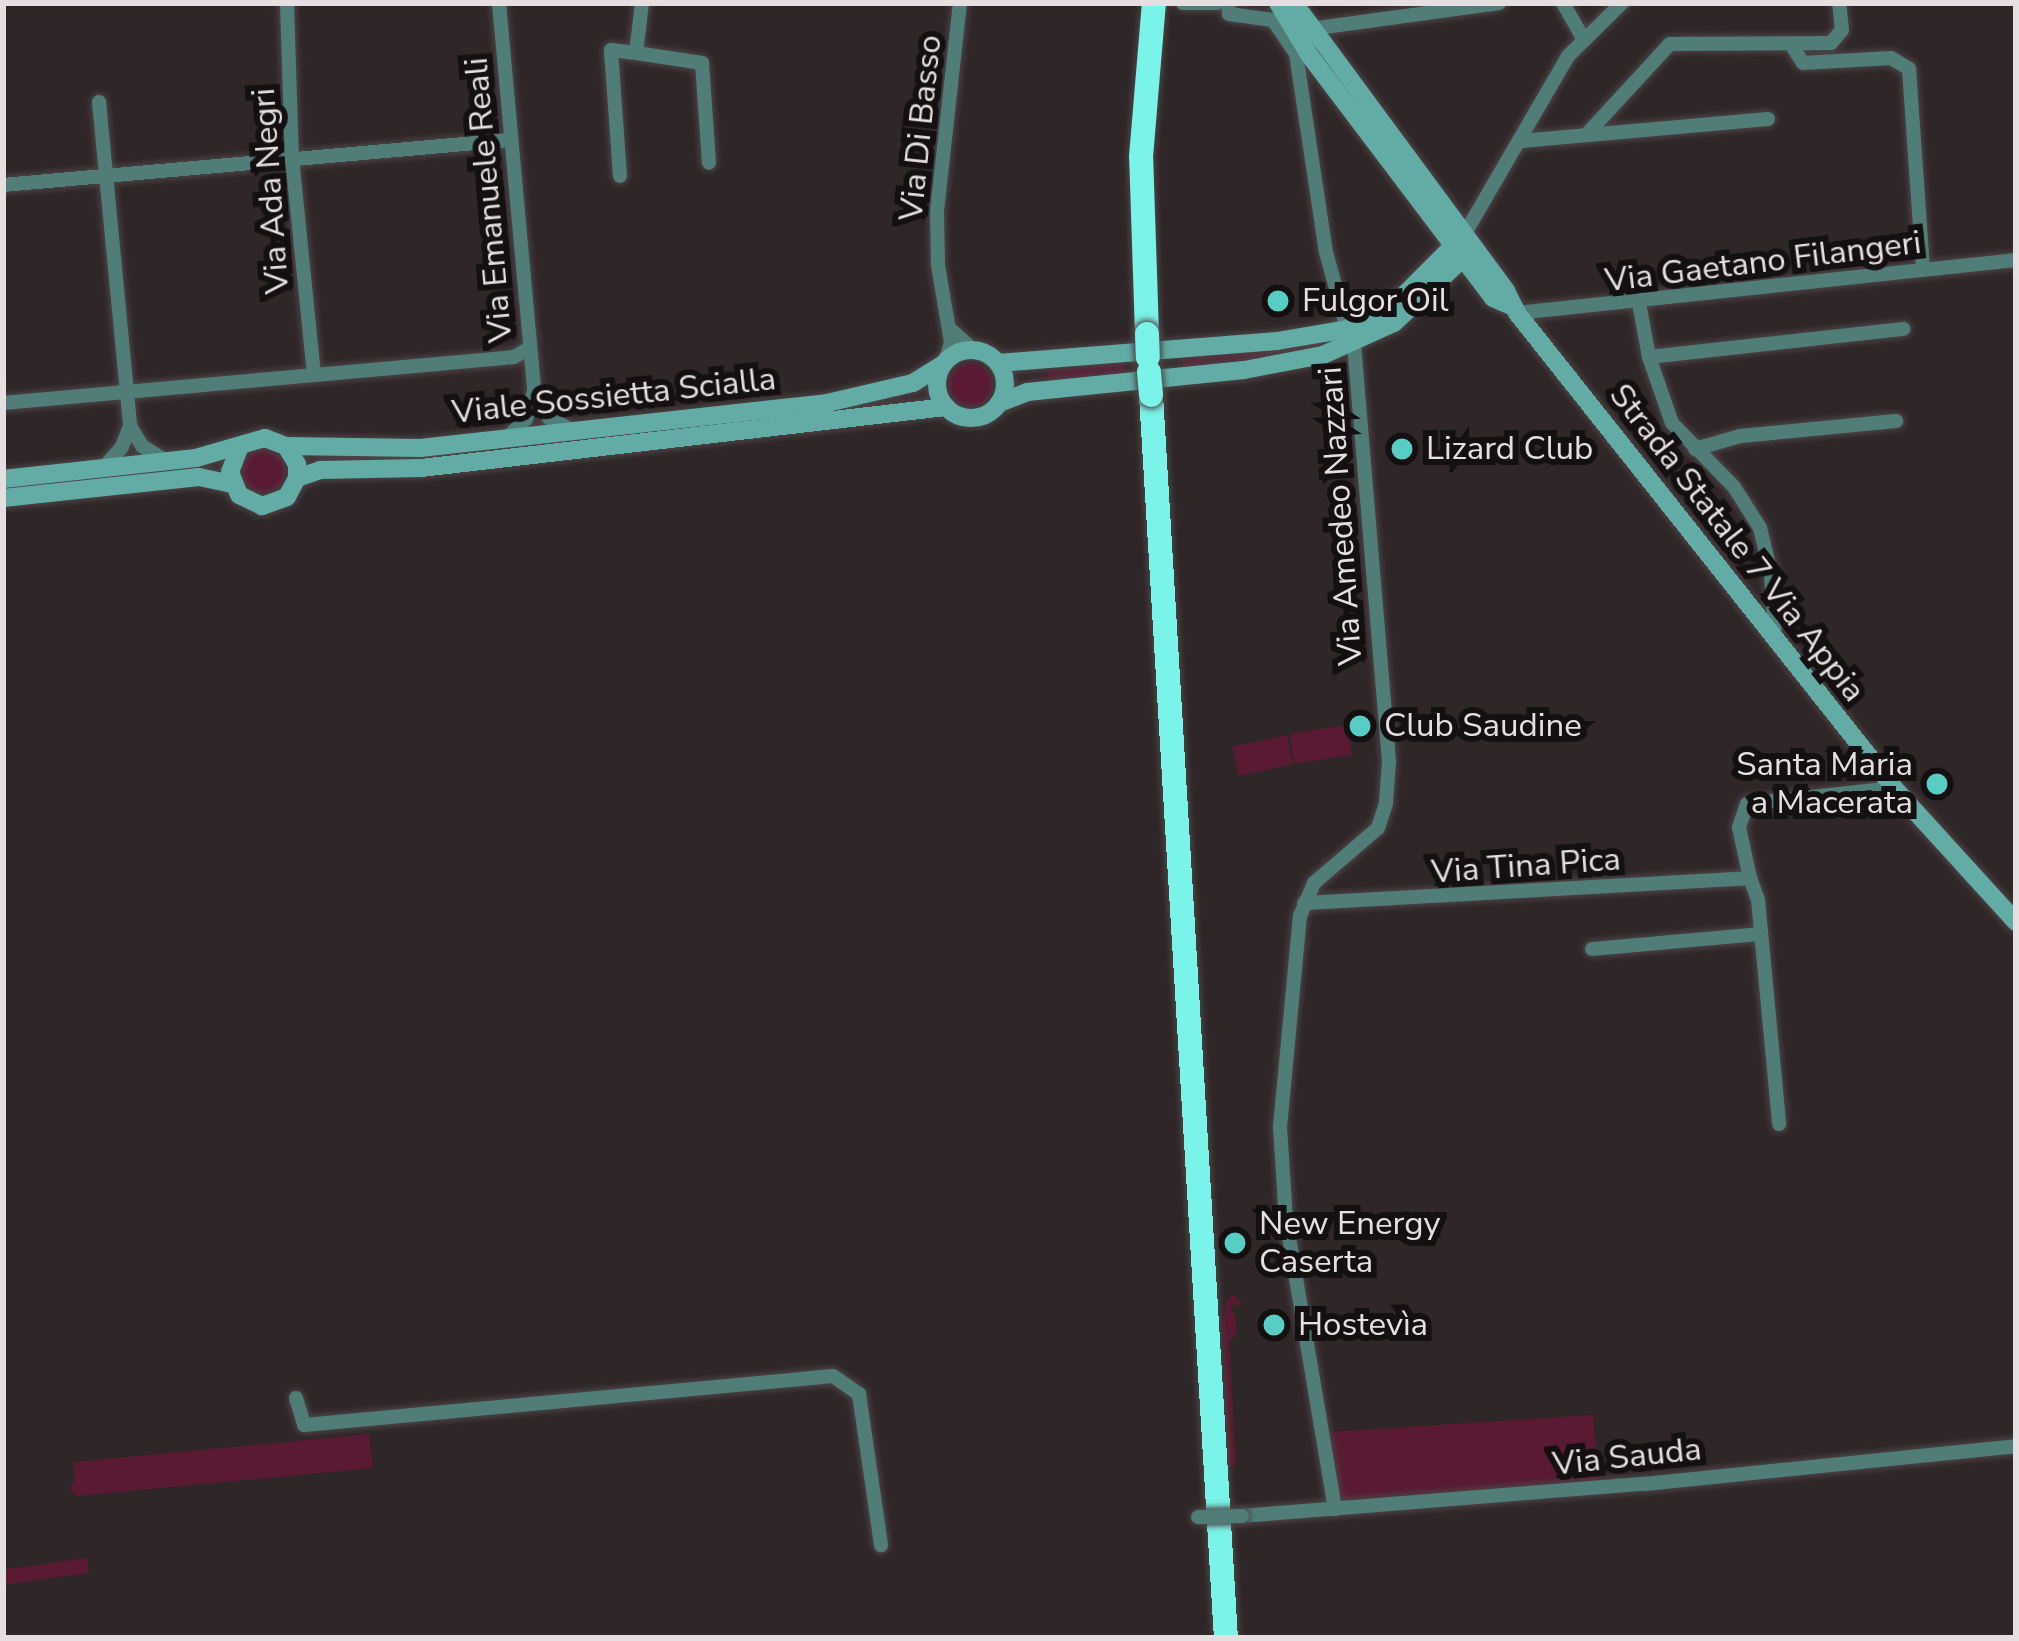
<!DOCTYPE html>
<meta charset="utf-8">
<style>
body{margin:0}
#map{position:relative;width:2019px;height:1641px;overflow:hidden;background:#2f2628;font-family:"Nunito Sans",sans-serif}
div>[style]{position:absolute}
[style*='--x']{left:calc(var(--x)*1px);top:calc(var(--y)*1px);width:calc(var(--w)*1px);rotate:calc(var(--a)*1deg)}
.green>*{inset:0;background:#5a1a34;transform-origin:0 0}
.round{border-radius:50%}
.roads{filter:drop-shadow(0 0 3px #4c4446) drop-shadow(0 0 3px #4c4446)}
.street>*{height:14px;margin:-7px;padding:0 7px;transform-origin:7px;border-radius:7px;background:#507d78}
.secondary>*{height:18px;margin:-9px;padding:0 9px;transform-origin:9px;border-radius:9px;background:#62aca5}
.secondary>.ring{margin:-9px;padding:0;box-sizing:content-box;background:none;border:18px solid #62aca5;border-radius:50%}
.highway>*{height:24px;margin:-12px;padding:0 12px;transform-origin:12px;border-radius:12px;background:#7af3e8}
.bridges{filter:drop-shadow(0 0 3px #4c4446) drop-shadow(0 0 3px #4c4446)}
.street-bridge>*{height:14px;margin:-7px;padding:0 7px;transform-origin:7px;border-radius:7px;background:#507d78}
.highway-bridge>*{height:24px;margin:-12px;padding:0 12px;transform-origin:12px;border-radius:12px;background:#7af3e8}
.dots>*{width:33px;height:33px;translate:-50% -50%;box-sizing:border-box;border:6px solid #141011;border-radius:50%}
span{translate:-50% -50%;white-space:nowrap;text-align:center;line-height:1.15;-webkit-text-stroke:12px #141011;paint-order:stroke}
.street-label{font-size:33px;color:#e5dfe1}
.poi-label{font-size:33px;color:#e5dfe1}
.left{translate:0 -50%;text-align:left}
.right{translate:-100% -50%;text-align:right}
.frame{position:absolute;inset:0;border:6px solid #e5dfe1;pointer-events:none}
</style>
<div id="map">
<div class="green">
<i style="clip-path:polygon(1343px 336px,1309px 351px,1183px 371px,1181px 355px)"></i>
<i style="left:1125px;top:361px;width:16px;height:79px;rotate:83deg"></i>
<i class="round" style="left:949px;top:363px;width:44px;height:44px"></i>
<i class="round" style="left:242px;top:449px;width:44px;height:44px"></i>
<i style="left:1347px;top:725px;width:30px;height:58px;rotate:81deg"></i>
<i style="left:1287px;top:735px;width:30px;height:56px;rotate:78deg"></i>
<i style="clip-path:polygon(1233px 1295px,1243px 1304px,1230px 1306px,1236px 1319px,1236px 1334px,1229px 1341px,1236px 1465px,1227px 1466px,1223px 1320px,1226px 1301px)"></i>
<i style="clip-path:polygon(1593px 1415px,1599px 1485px,1344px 1504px,1340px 1500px,1329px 1432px)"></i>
<i style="clip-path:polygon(369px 1434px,373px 1468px,76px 1496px,70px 1488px,75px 1480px,73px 1462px)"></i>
<i style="left:87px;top:1558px;width:15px;height:85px;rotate:82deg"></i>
</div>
<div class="roads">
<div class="street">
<i style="--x:287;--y:3;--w:155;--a:88.2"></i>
<i style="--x:292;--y:158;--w:218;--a:84.2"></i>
<i style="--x:499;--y:3;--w:390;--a:84.8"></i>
<i style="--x:534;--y:391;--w:29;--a:106"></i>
<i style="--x:526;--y:419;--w:25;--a:135"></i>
<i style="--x:642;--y:3;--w:50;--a:96.8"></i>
<i style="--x:636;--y:53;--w:67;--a:8.6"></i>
<i style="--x:702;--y:63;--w:100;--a:86"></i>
<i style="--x:1183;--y:3;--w:34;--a:0"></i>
<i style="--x:1228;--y:3;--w:11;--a:85"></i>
<i style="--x:1229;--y:14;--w:44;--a:7.8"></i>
<i style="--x:1273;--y:20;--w:41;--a:55.9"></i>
<i style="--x:1296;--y:54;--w:200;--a:81.4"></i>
<i style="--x:1326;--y:252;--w:80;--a:74.7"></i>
<i style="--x:1563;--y:3;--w:40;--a:60.3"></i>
<i style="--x:1310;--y:29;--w:191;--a:-7.8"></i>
<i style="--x:1791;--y:44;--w:22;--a:58"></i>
<i style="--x:1803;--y:63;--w:88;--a:-3.3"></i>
<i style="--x:1891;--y:58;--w:21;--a:31"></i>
<i style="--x:1909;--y:69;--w:201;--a:86"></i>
<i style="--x:99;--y:102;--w:325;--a:84.5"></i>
<i style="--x:130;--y:426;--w:22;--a:111"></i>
<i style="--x:122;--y:447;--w:28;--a:132"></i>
<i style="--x:1586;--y:135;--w:124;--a:-47.3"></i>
<i style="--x:1670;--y:44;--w:161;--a:-0.4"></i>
<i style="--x:1831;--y:43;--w:17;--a:-50"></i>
<i style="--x:1842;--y:30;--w:27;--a:-96"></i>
<i style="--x:1521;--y:141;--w:248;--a:-5.1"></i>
<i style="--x:620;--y:176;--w:126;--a:-94.1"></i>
<i style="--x:611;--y:50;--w:25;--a:7"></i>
<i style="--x:3;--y:185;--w:508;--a:-5.08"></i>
<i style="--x:1464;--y:235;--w:207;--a:-59.8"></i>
<i style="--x:1568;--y:56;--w:76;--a:-44.5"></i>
<i style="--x:1639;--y:303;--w:55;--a:79.5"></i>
<i style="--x:1649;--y:357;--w:70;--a:70.8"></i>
<i style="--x:1672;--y:423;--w:89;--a:45.9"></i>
<i style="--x:1734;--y:487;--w:49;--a:57.6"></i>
<i style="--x:1760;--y:528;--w:46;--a:76.3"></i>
<i style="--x:1771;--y:573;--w:63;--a:86.4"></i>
<i style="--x:1517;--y:313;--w:502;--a:-6.06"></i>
<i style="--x:950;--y:329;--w:31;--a:42"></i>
<i style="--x:1649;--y:357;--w:256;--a:-6.3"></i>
<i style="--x:946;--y:360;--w:19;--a:-74"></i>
<i style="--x:951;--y:342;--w:78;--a:-99.6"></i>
<i style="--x:938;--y:265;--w:54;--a:-91.1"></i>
<i style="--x:937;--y:211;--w:209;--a:-83.7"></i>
<i style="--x:536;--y:396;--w:26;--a:59"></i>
<i style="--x:549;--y:418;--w:24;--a:28"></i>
<i style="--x:3;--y:403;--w:513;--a:-5.14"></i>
<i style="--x:514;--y:357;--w:16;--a:-30"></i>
<i style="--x:130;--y:426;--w:23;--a:59"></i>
<i style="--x:142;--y:446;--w:26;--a:32"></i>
<i style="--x:1695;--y:449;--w:47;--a:-16.1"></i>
<i style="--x:1740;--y:436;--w:157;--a:-5.5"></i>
<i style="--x:1750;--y:878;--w:23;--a:70"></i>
<i style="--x:1758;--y:900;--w:225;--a:84.6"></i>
<i style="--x:1304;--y:903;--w:447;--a:-3.2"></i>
<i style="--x:1750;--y:878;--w:52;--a:-102.2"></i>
<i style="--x:1739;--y:827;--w:24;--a:-71"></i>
<i style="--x:1747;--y:804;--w:148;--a:-6.2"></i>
<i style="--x:1592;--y:949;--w:169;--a:-5.1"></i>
<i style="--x:296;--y:1398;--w:28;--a:73"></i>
<i style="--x:304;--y:1425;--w:531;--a:-5.29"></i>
<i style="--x:833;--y:1376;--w:32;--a:35"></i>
<i style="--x:859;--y:1394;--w:153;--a:81.7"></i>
<i style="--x:1335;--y:1509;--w:293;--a:-99.6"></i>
<i style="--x:1286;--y:1220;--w:93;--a:-93.7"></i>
<i style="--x:1280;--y:1127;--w:212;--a:-84.6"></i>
<i style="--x:1300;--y:916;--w:36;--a:-67"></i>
<i style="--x:1314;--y:883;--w:84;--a:-40.7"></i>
<i style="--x:1378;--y:828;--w:26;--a:-72"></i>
<i style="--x:1386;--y:803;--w:42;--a:-85.9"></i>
<i style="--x:1389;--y:761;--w:418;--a:-94.8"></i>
<i style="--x:1242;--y:1516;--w:403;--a:-4.6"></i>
<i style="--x:1644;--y:1484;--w:374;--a:-5.8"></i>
</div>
<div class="secondary">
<i style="--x:1278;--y:3;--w:62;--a:58.9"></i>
<i style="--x:1310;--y:56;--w:303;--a:52.9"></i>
<i style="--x:1493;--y:298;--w:20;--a:24"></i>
<i style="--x:1294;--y:3;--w:358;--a:53.6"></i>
<i style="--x:1506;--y:291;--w:25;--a:63"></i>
<i style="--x:1517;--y:313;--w:606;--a:51.56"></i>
<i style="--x:1894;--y:788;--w:181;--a:47.7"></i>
<i class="ring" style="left:937px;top:350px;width:50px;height:50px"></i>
<i style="--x:998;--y:363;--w:280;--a:-4.5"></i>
<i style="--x:1277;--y:341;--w:71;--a:-9.7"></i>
<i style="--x:1347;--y:329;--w:65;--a:-30.5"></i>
<i style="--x:1403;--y:296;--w:86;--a:-45"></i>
<i style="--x:999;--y:403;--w:30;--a:-21"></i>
<i style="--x:1027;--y:392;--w:218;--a:-5.8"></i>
<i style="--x:1244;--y:370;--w:80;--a:-10.8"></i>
<i style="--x:1323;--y:355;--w:78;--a:-24.3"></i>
<i style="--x:1394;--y:323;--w:110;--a:-43.2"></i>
<i style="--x:286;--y:446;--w:134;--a:0.9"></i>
<i style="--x:420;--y:448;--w:409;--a:-6.3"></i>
<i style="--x:827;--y:403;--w:88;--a:-13.1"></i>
<i style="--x:913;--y:383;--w:34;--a:-32"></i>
<i style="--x:297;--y:478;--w:24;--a:-19"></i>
<i style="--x:320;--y:470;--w:101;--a:-1.1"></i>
<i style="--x:421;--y:468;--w:529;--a:-6.63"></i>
<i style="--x:3;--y:479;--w:194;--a:-6.2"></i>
<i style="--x:196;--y:458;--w:72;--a:-16.2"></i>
<i style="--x:265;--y:438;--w:22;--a:21"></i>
<i style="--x:286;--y:446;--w:21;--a:59"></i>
<i style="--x:297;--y:464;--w:14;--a:90"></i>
<i style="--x:297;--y:478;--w:21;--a:118"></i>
<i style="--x:287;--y:497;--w:27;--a:160"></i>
<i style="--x:262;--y:506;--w:25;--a:-154"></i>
<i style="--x:239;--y:495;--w:25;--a:-111"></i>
<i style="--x:230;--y:472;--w:26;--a:-69"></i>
<i style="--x:3;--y:498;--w:197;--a:-6.1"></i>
<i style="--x:199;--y:477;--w:34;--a:12"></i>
</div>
<div class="highway">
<i style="--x:1147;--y:334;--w:177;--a:-91.9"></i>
<i style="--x:1141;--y:157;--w:155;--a:-85.2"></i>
<i style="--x:1151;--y:395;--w:1245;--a:86.55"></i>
</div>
</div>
<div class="bridges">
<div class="street-bridge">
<i style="--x:1198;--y:1517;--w:44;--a:-1.3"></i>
</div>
<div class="highway-bridge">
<i style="--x:1147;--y:334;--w:23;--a:88"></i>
<i style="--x:1149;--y:372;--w:23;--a:85"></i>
</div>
</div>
<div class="dots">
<i style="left:1278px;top:301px;background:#56cec3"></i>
<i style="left:1402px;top:449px;background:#56cec3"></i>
<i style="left:1360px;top:726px;background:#56cec3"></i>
<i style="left:1937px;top:784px;background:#56cec3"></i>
<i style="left:1235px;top:1243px;background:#56cec3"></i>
<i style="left:1274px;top:1325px;background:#56cec3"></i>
</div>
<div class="street-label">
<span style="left:921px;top:128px;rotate:-84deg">Via Di Basso</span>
<span style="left:271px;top:191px;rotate:-94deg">Via Ada Negri</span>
<span style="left:489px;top:200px;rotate:-95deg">Via Emanuele Reali</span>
<span style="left:1763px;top:262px;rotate:-7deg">Via Gaetano Filangeri</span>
<span style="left:614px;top:396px;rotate:-6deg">Viale Sossietta Scialla</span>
<span style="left:1341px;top:516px;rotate:-94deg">Via Amedeo Nazzari</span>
<span style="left:1737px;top:543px;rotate:52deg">Strada Statale 7 Via Appia</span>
<span style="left:1526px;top:866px;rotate:-4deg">Via Tina Pica</span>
<span style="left:1627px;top:1457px;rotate:-6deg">Via Sauda</span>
</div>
<div class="poi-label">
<span class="left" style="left:1302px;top:301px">Fulgor Oil</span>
<span class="left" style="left:1426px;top:449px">Lizard Club</span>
<span class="left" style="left:1384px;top:726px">Club Saudine</span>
<span class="right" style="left:1913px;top:784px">Santa Maria<br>a Macerata</span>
<span class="left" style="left:1259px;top:1243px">New Energy<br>Caserta</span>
<span class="left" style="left:1298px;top:1325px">Hostevìa</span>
</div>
<div class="frame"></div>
</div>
